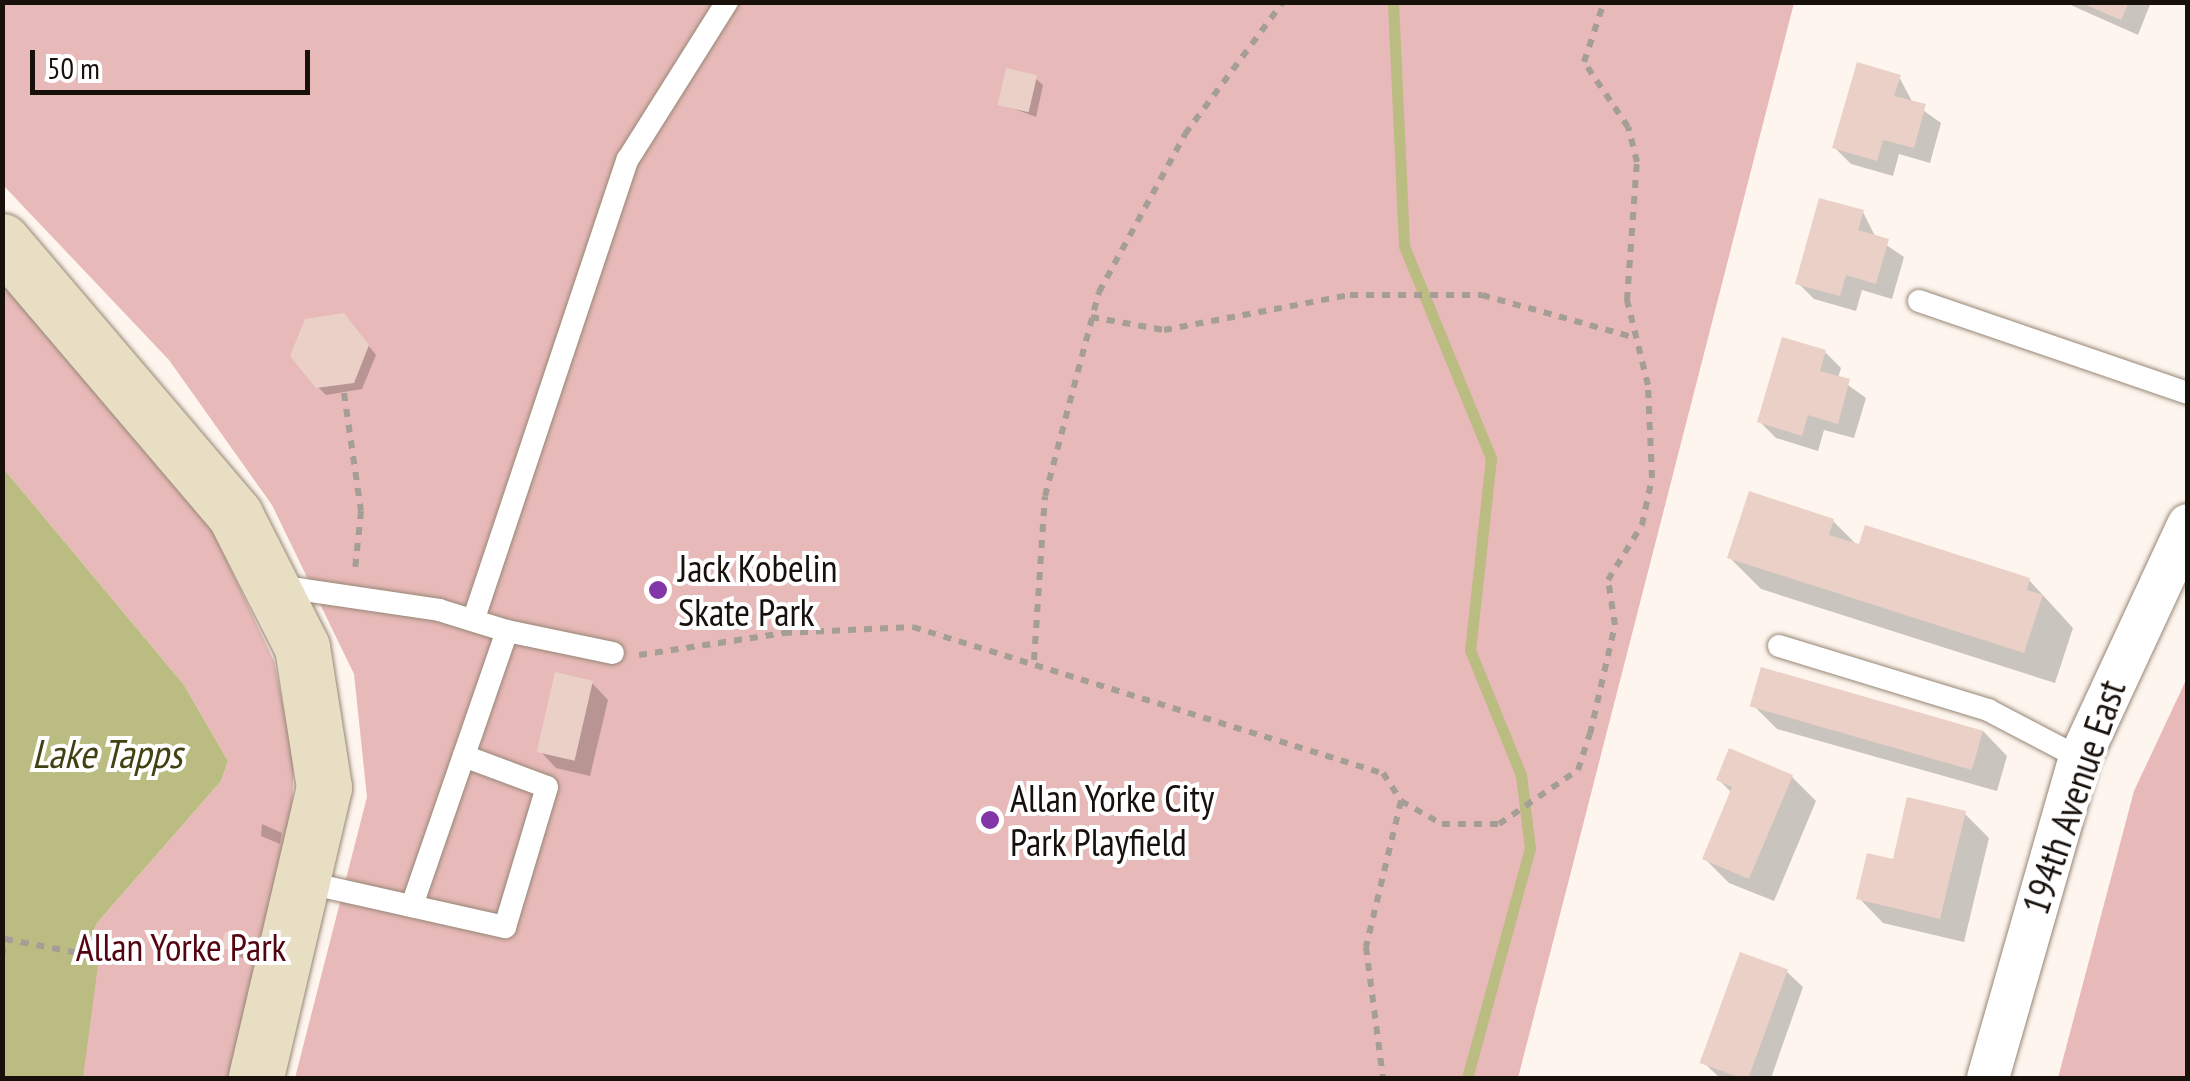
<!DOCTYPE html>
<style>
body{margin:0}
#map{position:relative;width:2190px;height:1081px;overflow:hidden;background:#fdf5ee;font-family:"PT Sans Narrow",sans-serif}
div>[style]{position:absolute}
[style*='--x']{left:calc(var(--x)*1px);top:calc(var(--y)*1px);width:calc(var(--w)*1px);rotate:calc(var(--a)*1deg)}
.green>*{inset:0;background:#e7b9b8}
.water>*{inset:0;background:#babc81}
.shadow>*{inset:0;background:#0003}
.stream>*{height:11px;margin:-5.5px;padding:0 5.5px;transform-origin:5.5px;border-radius:5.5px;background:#babc81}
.building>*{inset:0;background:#ead0c6;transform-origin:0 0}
.path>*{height:6px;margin-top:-3px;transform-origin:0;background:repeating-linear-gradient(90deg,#a59e97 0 8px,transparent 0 16px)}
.roads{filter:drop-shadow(0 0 2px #978675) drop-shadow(0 0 2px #978675)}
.lane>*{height:22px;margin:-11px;padding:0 11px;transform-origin:11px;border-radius:11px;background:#fff}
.street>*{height:42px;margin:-21px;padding:0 21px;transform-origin:21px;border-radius:21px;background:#fff}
.secondary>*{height:55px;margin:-27.5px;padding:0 27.5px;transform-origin:27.5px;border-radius:27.5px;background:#e8dec4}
.dots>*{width:28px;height:28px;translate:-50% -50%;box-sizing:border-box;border:5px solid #fff;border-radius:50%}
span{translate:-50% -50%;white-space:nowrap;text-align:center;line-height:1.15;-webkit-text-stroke:8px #fff;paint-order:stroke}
.poi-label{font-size:38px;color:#18110b}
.left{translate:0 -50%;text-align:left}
.street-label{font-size:38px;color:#18110b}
.park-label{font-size:38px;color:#540411}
.water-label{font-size:40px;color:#414113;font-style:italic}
.frame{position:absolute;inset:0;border:5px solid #18110b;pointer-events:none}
.scale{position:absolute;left:30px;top:50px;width:280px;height:45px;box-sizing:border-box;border:5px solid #18110b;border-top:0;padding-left:12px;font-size:30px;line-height:35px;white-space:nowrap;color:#18110b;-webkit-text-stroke:8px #fff;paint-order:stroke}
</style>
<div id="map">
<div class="green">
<i style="clip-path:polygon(3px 3px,1794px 3px,1518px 1078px,295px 1078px,367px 797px,354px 674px,272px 505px,169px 360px,3px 185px)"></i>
<i style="clip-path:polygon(3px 284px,213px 531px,274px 661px,294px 758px,291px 834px,231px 1078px,83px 1078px,85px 952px,97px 923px,221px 781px,228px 761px,184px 685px,3px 468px)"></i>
<i style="clip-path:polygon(2187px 678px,2187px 1078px,2058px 1078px,2134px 791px)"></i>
</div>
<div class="water">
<i style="clip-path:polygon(3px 468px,184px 685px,228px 761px,221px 781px,97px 923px,85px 951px,99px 957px,83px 1078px,3px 1078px)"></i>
</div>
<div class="shadow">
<i style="clip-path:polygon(2064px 2px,2151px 2px,2138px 35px)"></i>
<i style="clip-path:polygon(1899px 77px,1913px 103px,1941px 123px,1930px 163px,1899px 154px,1893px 176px,1851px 164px,1835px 148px)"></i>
<i style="clip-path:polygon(1035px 78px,1043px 85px,1036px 117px,1001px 104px)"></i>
<i style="clip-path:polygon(1863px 212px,1876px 238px,1904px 257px,1892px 299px,1862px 290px,1856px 311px,1814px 299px,1798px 283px)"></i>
<i style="clip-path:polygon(351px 324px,376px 355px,362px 389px,326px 395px,318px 387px)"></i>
<i style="clip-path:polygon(1825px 352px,1841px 368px,1838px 378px,1866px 398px,1854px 438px,1824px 430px,1818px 451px,1776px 438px,1760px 422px)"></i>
<i style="clip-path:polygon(1833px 521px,1860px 548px,2029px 580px,2073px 628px,2055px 683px,1761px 589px,1730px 558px)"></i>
<i style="clip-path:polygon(592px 683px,608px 700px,590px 776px,556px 768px,540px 751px)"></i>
<i style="clip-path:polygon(1753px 705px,1983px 731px,2007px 756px,1997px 791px,1777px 729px)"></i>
<i style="clip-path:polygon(1792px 777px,1816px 801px,1774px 901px,1729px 883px,1705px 859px,1732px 793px,1719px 780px)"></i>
<i style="clip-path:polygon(1964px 813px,1989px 838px,1964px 942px,1883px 923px,1859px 898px)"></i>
<i style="clip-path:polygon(262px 824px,282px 833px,280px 844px,261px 836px)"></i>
<i style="clip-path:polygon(240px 938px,248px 946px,244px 959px,223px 948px)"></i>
<i style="clip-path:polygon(1786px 971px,1803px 987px,1771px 1078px,1720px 1078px,1704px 1063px)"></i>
</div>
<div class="stream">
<i style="--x:1393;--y:2;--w:244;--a:87.4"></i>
<i style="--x:1404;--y:246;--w:229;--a:67.7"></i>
<i style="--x:1491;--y:458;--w:193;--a:96.2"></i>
<i style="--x:1470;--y:650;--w:135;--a:67.8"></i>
<i style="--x:1521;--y:775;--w:74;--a:83"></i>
<i style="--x:1530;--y:848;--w:238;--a:105.3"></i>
</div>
<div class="building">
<i style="clip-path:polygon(2079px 2px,2129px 2px,2121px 20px)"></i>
<i style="clip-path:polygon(1857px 62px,1901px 75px,1894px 96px,1926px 104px,1914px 148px,1883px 140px,1877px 161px,1832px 148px)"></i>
<i style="left:1006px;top:68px;width:32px;height:38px;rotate:13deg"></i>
<i style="clip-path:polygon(1819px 198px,1864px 210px,1858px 230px,1889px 239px,1876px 284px,1846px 275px,1840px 296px,1795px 284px)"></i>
<i style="clip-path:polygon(344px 313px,369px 345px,354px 383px,316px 388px,290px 356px,305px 319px)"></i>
<i style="clip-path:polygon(1782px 337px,1826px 350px,1820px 371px,1850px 379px,1838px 424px,1808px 415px,1802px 436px,1757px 422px)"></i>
<i style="clip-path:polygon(1749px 491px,1834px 519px,1829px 535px,1859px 544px,1865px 525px,2030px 578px,2027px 590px,2043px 595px,2024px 653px,1727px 558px)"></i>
<i style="left:1761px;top:667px;width:231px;height:41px;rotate:16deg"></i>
<i style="left:555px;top:672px;width:39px;height:82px;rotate:13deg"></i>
<i style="clip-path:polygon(1729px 748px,1793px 775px,1749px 879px,1702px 859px,1732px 787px,1716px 780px)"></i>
<i style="clip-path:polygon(1907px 797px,1966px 811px,1940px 919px,1856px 899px,1867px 853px,1893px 859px)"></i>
<i style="left:225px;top:932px;width:16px;height:17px;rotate:14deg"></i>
<i style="left:1740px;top:952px;width:51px;height:118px;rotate:20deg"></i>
</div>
<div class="path">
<i style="--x:1091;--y:317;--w:74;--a:10.1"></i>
<i style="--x:1164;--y:330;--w:189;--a:-10.7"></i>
<i style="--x:1350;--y:295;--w:132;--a:0"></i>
<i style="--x:1482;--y:295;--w:153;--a:15.6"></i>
<i style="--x:344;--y:393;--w:119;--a:81.8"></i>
<i style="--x:361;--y:511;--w:59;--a:95.8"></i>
<i style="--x:639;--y:655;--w:147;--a:-8.6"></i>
<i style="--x:784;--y:633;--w:129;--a:-2.7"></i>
<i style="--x:913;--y:627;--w:492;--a:17.3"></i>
<i style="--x:1383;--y:773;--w:33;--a:57"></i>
<i style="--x:1401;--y:801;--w:150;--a:103.5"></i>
<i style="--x:1366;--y:947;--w:132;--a:82.6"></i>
<i style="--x:1034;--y:660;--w:164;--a:-86.2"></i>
<i style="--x:1045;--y:496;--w:211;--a:-75.2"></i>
<i style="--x:1099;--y:292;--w:180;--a:-61.4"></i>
<i style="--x:1185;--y:134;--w:164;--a:-53.4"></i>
<i style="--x:1401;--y:801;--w:47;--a:29.3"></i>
<i style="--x:1442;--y:824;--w:57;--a:0"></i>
<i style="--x:1499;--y:824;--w:96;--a:-34.4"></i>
<i style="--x:1578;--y:770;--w:38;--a:-72"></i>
<i style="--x:1590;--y:734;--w:112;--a:-77.1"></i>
<i style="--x:1615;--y:625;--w:46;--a:-98.8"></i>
<i style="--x:1608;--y:580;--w:65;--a:-58.3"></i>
<i style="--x:1642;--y:525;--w:48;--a:-78"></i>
<i style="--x:1652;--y:478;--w:93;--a:-92.5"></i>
<i style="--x:1648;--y:385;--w:88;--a:-103.9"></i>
<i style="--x:1627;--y:300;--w:138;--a:-85.9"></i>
<i style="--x:1637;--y:162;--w:36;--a:-104"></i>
<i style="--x:1628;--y:127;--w:78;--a:-124.1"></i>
<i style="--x:1584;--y:62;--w:63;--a:-71.6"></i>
<i style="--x:2;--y:956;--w:17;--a:-80"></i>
<i style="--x:5;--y:939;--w:96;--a:10.8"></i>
</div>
<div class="roads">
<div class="lane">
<i style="--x:1919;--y:301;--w:284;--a:18.9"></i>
<i style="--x:277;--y:586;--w:164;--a:8.4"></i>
<i style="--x:439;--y:610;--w:71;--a:17.2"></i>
<i style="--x:507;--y:631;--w:291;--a:109.1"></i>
<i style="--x:474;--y:618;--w:484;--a:-71.5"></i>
<i style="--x:628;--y:159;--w:186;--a:-57.8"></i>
<i style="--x:507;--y:631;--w:108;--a:11.7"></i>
<i style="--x:1779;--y:646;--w:219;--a:17"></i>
<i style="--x:1988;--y:710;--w:104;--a:27.6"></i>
<i style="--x:308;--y:883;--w:202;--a:12.6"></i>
<i style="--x:505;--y:927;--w:146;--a:-73.3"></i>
<i style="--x:547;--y:787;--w:89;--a:-159.5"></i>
</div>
<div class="street">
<i style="--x:1988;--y:1078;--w:333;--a:-74"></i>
<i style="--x:2080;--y:758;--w:257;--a:-65.1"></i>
</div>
<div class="secondary">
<i style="--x:2;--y:241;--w:360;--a:49.6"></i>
<i style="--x:235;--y:515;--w:148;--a:63.1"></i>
<i style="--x:302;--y:647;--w:142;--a:81.1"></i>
<i style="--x:324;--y:787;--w:299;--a:103.2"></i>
</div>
</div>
<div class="dots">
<i style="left:658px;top:590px;background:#8336a7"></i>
<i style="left:990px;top:820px;background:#8336a7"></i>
</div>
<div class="poi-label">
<span class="left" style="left:678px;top:590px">Jack Kobelin<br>Skate Park</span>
<span class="left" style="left:1010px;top:820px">Allan Yorke City<br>Park Playfield</span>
</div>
<div class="street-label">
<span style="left:2073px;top:797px;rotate:-71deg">194th Avenue East</span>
</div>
<div class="park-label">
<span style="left:181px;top:947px">Allan Yorke Park</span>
</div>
<div class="water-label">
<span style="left:107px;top:753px">Lake Tapps</span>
</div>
<div class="frame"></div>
<div class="scale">50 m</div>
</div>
